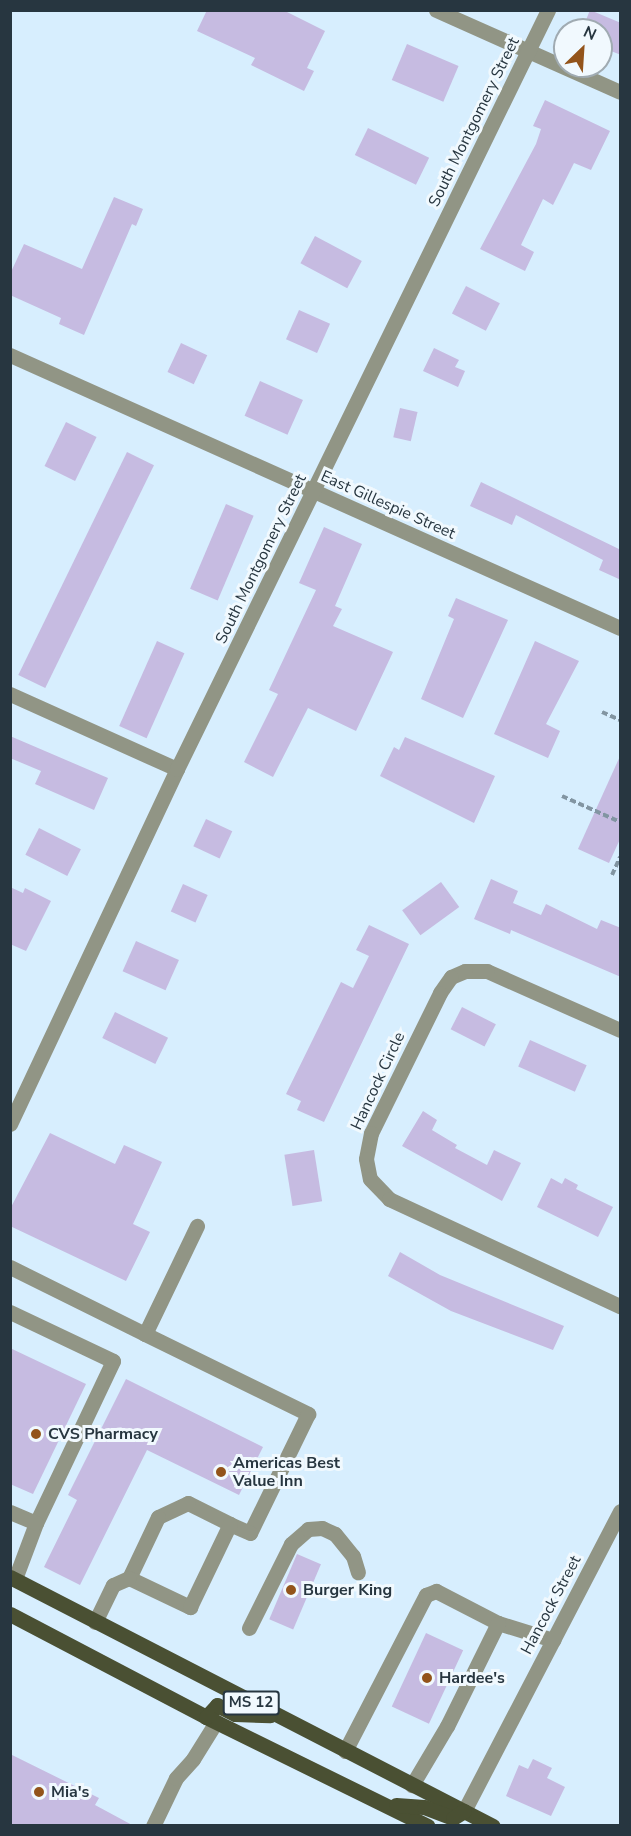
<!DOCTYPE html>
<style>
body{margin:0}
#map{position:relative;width:631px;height:1836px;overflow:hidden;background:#d7eefe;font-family:"Nunito Sans",sans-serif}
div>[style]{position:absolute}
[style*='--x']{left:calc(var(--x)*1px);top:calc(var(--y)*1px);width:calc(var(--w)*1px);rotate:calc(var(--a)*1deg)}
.building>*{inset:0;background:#c6bbe1;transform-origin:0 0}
.path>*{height:4px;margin-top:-2px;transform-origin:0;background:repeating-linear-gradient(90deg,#8295a2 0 6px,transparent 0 9px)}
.minor>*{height:15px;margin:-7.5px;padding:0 7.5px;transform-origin:7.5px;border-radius:7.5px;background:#919585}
.major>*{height:15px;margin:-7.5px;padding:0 7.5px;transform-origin:7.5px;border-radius:7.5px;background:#4a5033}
.dots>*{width:16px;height:16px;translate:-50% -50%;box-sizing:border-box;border:3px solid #f1f9fe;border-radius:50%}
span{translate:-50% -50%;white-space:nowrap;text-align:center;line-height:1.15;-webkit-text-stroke:6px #f1f9fe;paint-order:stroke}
.shield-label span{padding:2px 4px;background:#f1f9fe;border:2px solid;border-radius:4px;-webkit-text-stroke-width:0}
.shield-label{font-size:15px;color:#273640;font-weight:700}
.street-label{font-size:16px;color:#273640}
.poi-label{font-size:16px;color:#273640;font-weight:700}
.left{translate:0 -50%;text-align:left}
.frame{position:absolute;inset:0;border:12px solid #273640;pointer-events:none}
.north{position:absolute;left:553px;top:18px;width:60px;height:60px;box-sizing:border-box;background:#f1f9fe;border:2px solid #a0abb2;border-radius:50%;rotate:25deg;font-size:16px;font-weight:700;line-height:24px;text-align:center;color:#273640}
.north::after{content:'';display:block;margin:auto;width:21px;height:27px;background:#93541b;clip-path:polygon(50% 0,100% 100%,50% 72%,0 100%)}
</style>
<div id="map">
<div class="building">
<i style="clip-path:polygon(207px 10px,283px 10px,325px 31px,307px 68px,314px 71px,304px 91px,251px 65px,255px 58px,197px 31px)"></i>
<i style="clip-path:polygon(590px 10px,621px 23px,621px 55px,601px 47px,601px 30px,582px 30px)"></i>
<i style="left:407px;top:44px;width:56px;height:39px;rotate:23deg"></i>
<i style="clip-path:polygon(545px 100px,610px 131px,591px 170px,574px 163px,553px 205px,543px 199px,521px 245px,534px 252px,525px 271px,480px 249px,536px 144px,541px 129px,533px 126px)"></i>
<i style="left:368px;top:128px;width:68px;height:30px;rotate:26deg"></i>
<i style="clip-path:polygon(114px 197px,143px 209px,136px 226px,132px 224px,84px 335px,59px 324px,61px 318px,10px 295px,10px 274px,24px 244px,82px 269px)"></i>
<i style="left:315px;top:236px;width:53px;height:31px;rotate:28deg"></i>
<i style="left:466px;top:286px;width:38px;height:31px;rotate:27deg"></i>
<i style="left:299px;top:310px;width:34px;height:32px;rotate:24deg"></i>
<i style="left:181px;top:343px;width:29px;height:32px;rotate:25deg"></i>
<i style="clip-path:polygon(434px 348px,459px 360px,455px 367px,465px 371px,458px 387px,423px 371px)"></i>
<i style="left:260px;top:381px;width:47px;height:38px;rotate:24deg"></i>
<i style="left:400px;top:408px;width:18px;height:30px;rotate:13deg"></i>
<i style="left:66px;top:422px;width:34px;height:49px;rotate:26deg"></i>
<i style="left:127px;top:452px;width:30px;height:248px;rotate:26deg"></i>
<i style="clip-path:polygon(481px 482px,621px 550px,621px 580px,599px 570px,603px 560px,516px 515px,512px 525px,470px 506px)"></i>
<i style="left:226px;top:504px;width:30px;height:92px;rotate:23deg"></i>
<i style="clip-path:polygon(324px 527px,362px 544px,335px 606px,342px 609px,333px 626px,393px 652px,356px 731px,308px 708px,273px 777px,244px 762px,278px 694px,269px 690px,316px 590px,299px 583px)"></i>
<i style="clip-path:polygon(456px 598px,508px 620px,463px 718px,421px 699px,454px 619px,448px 616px)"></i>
<i style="left:157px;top:641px;width:30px;height:93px;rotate:24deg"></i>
<i style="clip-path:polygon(535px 641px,579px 661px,546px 724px,560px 731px,548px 758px,494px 734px)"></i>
<i style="clip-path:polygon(10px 736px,108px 778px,94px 810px,35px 784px,41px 771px,10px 758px)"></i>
<i style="clip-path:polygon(405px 737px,495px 776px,474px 823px,380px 776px,394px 747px,399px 750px)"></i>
<i style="clip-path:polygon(621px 754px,621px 837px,609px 863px,578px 849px)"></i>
<i style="left:206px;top:819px;width:29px;height:30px;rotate:25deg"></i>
<i style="left:39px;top:828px;width:47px;height:30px;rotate:27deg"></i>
<i style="clip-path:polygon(491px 879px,518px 891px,513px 903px,541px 915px,546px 904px,597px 929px,601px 920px,621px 928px,621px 977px,511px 930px,510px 934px,474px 919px)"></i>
<i style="left:441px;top:882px;width:31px;height:48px;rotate:54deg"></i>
<i style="left:183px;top:884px;width:27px;height:30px;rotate:24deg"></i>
<i style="clip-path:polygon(10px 887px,23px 893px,25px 888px,51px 901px,26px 951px,10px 944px)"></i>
<i style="clip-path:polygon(369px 925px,409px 944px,324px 1122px,297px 1110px,301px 1101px,286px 1094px,341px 982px,353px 988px,369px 956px,356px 950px)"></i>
<i style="left:136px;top:941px;width:47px;height:33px;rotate:24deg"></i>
<i style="left:462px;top:1007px;width:38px;height:25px;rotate:27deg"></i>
<i style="left:115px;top:1012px;width:59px;height:29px;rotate:26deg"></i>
<i style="left:530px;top:1040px;width:62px;height:29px;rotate:24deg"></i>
<i style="clip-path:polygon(423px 1111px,437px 1120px,432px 1130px,457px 1145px,455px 1148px,487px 1165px,494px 1150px,521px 1163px,502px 1201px,402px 1146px)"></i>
<i style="clip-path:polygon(50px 1133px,115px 1164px,124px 1145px,162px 1162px,133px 1224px,150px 1232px,126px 1281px,10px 1226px,10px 1209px)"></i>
<i style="left:314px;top:1150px;width:52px;height:30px;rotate:81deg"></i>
<i style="clip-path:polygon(551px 1178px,562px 1184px,565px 1178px,578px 1185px,576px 1189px,613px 1207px,598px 1237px,537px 1207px)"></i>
<i style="clip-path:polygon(400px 1252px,440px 1275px,564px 1326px,553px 1350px,451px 1311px,388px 1276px)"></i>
<i style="clip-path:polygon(10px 1348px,86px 1384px,33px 1494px,10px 1484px)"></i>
<i style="clip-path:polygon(126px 1379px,263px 1447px,239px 1495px,147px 1450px,80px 1585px,44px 1567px,77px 1500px,68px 1495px)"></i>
<i style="left:297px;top:1554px;width:26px;height:71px;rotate:23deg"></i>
<i style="left:426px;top:1633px;width:41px;height:81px;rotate:25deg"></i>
<i style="clip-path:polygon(10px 1754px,99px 1798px,95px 1805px,134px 1826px,10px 1826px)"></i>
<i style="clip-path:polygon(533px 1759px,552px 1768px,547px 1778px,565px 1787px,551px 1816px,506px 1796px,519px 1765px,528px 1769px)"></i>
</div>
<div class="path">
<i style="--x:602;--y:712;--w:20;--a:24"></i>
<i style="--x:562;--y:796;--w:64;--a:24.1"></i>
<i style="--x:612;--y:875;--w:20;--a:-66"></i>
</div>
<div class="minor">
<i style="--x:436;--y:10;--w:201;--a:24"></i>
<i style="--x:10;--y:355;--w:668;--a:24.11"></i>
<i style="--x:10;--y:694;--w:183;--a:24.2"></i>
<i style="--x:620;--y:1030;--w:145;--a:-156.1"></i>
<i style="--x:487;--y:971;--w:22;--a:180"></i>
<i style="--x:465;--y:971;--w:15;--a:157"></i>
<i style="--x:451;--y:977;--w:19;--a:125"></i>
<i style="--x:440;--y:993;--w:156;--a:116.2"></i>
<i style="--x:371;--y:1133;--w:26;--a:101"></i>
<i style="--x:366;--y:1159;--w:20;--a:79"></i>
<i style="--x:370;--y:1179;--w:28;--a:46"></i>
<i style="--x:389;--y:1199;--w:255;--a:24.9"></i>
<i style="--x:10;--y:1124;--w:392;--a:-64.8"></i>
<i style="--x:177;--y:769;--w:845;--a:-63.95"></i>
<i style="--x:10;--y:1267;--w:151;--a:26.4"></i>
<i style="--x:145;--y:1334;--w:120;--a:-64.3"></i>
<i style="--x:10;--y:1312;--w:114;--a:25.4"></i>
<i style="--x:113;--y:1361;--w:179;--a:115.4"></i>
<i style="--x:36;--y:1523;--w:60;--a:110.6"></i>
<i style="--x:145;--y:1334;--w:182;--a:26.1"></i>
<i style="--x:308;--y:1414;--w:132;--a:116"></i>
<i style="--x:250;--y:1533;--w:22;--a:-156"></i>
<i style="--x:230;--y:1524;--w:47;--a:-153.4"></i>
<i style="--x:188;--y:1503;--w:33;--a:155"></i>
<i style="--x:158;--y:1517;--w:68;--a:115.4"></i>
<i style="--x:129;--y:1578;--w:68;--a:25.4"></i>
<i style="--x:190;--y:1607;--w:92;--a:-64.3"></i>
<i style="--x:10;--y:1512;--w:28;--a:23"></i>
<i style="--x:95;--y:1622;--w:41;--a:-64.1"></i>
<i style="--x:113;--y:1585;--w:17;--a:-24"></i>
<i style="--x:498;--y:1623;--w:58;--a:17.2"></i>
<i style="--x:249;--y:1628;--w:94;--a:-63.4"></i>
<i style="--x:291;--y:1544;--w:23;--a:-41"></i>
<i style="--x:308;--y:1529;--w:14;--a:-4"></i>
<i style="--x:322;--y:1528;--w:14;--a:25"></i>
<i style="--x:335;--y:1534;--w:28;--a:51"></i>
<i style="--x:353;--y:1556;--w:17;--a:73"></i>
<i style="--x:345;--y:1751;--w:176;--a:-62.6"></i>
<i style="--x:426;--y:1595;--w:11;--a:-22"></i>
<i style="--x:436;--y:1591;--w:70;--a:27.3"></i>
<i style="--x:498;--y:1623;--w:115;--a:116.3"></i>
<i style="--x:447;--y:1726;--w:69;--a:120.7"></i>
<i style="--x:464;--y:1811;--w:338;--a:-62.5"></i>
<i style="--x:153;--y:1826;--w:53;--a:-64.4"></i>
<i style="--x:176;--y:1778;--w:25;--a:-48"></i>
<i style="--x:193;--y:1759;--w:44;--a:-58.1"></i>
</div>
<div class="major">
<i style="--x:10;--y:1577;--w:543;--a:27.27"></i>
<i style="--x:10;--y:1614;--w:221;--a:27.7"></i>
<i style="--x:206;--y:1717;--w:247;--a:26.2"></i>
<i style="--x:206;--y:1717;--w:16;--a:-47"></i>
<i style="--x:217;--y:1705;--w:20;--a:27"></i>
<i style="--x:235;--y:1714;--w:35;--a:2"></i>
<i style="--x:396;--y:1805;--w:28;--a:4"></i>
<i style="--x:424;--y:1807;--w:31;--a:21"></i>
<i style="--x:453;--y:1818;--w:13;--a:-32"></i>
</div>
<div class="dots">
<i style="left:36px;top:1434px;background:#93541b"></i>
<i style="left:221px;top:1472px;background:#93541b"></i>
<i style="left:291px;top:1590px;background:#93541b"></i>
<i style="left:427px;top:1678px;background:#93541b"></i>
<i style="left:39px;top:1792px;background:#93541b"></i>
</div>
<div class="shield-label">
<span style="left:251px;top:1703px">MS 12</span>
</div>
<div class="street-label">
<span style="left:474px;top:122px;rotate:-64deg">South Montgomery Street</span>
<span style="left:388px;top:505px;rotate:24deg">East Gillespie Street</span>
<span style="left:261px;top:559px;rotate:-64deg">South Montgomery Street</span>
<span style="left:378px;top:1081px;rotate:-65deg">Hancock Circle</span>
<span style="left:551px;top:1605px;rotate:-62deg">Hancock Street</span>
</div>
<div class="poi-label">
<span class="left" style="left:48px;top:1434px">CVS Pharmacy</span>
<span class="left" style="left:233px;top:1472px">Americas Best<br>Value Inn</span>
<span class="left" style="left:303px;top:1590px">Burger King</span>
<span class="left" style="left:439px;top:1678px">Hardee's</span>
<span class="left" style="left:51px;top:1792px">Mia's</span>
</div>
<div class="frame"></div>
<div class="north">N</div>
</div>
